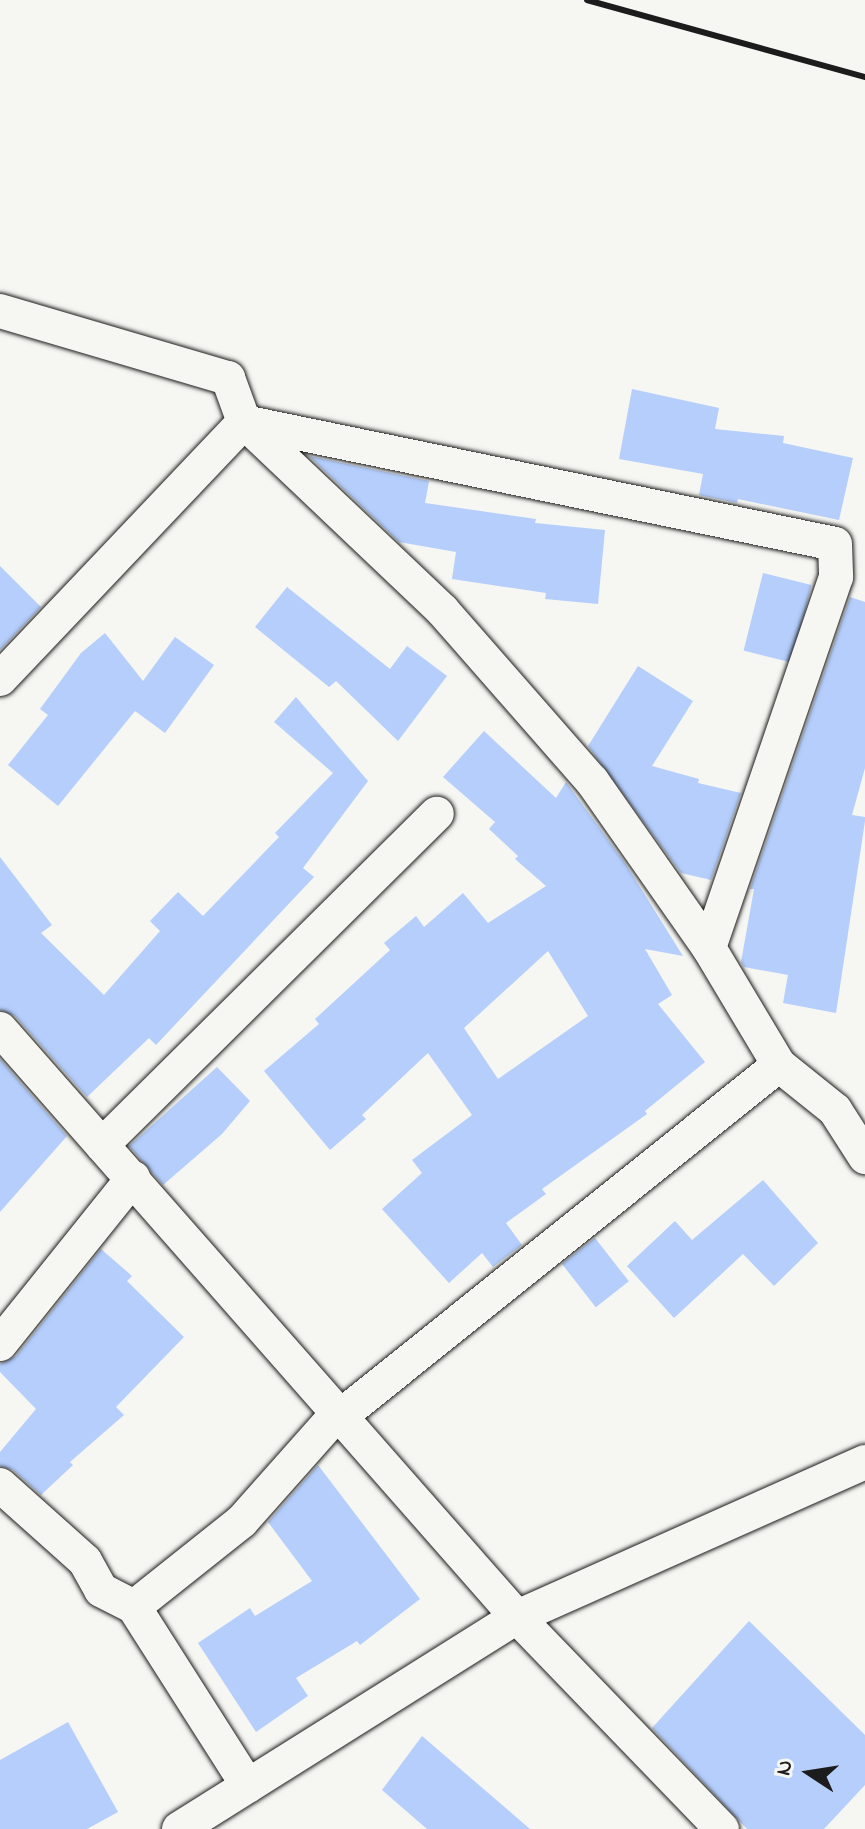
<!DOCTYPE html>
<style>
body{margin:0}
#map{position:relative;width:865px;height:1829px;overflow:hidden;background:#f6f6f2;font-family:"Indie Flower",sans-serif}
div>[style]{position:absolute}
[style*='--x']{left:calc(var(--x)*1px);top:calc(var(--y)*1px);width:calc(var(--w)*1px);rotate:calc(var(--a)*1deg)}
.building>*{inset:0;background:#b5cefc;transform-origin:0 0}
.roads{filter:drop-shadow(0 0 2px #1c1c1c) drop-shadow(0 0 2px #1c1c1c)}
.minor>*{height:34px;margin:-17px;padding:0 17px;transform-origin:17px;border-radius:17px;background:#f6f6f2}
.rail>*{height:6px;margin:-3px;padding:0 3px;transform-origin:3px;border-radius:3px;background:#1c1c1c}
span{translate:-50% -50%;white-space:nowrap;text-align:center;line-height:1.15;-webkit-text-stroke:6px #f6f6f2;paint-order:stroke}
.north{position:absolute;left:769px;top:1733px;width:80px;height:80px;-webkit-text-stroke:6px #f6f6f2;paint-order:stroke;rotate:282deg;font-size:22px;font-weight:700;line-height:32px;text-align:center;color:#1c1c1c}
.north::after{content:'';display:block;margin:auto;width:28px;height:36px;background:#1c1c1c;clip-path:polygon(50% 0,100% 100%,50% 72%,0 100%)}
</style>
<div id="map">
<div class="building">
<i style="clip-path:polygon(632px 389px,719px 408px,715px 429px,784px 436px,783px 443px,853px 458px,839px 520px,738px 499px,737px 503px,699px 495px,703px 474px,619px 459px)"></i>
<i style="clip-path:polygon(309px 456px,429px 481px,425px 503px,536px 519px,535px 523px,605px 530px,598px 604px,545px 599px,546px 593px,452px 579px,456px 552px,399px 542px)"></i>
<i style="clip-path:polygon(0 566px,41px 607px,0 650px)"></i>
<i style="left:763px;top:573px;width:50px;height:80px;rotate:14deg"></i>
<i style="clip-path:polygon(287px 587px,390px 669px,407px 646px,447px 676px,398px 741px,336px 681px,329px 687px,255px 627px)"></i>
<i style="clip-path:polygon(850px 597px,865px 602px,865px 768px,852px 815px,865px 817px,865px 821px,836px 1013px,783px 1003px,788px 975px,744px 967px,741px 962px,754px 889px,750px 889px)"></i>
<i style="clip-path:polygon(105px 633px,143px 681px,175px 637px,214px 665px,165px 733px,135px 711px,58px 806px,8px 765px,48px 715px,40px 709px,81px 653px)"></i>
<i style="clip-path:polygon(638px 666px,693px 701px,652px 766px,699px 779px,698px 783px,741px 793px,711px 880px,681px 873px,588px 746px)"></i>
<i style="clip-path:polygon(296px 697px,368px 781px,303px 868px,314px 877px,156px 1045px,149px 1038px,87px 1097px,15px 1016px,0 1010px,0 857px,52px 925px,41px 933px,104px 995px,160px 931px,150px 921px,178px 892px,203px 916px,279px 837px,275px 833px,333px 773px,274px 722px)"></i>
<i style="clip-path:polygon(evenodd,484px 731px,556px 798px,566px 782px,625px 863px,683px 956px,645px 949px,672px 995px,658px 1004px,705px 1062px,645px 1111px,647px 1114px,542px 1189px,546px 1194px,506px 1223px,522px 1245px,493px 1267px,482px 1253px,449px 1283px,382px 1209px,422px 1173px,412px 1160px,472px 1115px,428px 1053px,362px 1115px,366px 1119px,330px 1150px,264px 1071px,319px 1024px,315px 1019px,390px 950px,384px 943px,416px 916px,424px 927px,463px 893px,488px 923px,546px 886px,515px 859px,518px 856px,489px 829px,495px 822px,443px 777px,484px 731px,548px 951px,588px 1016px,498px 1079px,464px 1028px,548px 951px)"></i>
<i style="clip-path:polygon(0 1059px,67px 1136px,0 1212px)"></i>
<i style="clip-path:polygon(217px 1067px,250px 1101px,222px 1134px,163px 1185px,129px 1146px)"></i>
<i style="clip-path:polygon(763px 1180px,818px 1243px,774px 1286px,743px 1254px,674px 1318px,627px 1266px,675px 1221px,692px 1240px)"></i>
<i style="left:595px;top:1238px;width:55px;height:42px;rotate:52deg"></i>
<i style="clip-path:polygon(101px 1249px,132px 1276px,127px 1281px,184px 1337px,116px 1407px,124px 1415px,70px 1462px,73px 1465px,41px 1495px,13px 1470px,0 1466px,0 1452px,36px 1409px,0 1372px,0 1364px,16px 1356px)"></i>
<i style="clip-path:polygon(318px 1465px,420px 1599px,360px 1645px,357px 1641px,296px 1678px,308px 1696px,256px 1732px,198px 1643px,250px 1608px,255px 1616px,312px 1581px,268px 1522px)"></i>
<i style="clip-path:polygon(749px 1621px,865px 1735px,865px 1785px,824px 1829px,747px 1829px,652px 1728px)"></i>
<i style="clip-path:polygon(68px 1722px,118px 1812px,87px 1829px,0 1829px,0 1760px)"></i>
<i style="clip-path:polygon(422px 1736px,530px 1829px,427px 1829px,382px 1790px)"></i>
</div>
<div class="roads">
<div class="minor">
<i style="--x:0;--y:311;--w:238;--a:16.4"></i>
<i style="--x:228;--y:378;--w:47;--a:70"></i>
<i style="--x:244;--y:422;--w:274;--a:43.5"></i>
<i style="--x:443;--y:611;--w:226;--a:48.8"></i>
<i style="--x:592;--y:781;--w:204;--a:55"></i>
<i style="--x:709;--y:948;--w:136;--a:59.1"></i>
<i style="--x:779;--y:1065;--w:72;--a:38.8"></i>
<i style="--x:835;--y:1110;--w:56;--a:57.4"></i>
<i style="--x:0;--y:679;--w:354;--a:-46.5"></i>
<i style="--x:244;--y:422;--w:603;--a:11.66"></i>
<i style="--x:835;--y:544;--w:33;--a:88"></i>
<i style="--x:836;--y:577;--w:392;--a:108.9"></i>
<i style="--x:0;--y:1029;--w:783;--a:48.68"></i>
<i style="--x:517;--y:1617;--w:295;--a:46"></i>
<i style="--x:102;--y:1145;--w:471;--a:-44.7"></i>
<i style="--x:0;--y:1344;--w:213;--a:-51.3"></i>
<i style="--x:0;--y:1485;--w:114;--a:41.8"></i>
<i style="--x:85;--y:1561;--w:33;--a:61"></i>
<i style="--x:101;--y:1590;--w:37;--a:27"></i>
<i style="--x:134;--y:1607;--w:212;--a:57.5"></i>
<i style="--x:134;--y:1607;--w:138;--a:-38.5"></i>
<i style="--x:242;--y:1521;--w:144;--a:-48.4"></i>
<i style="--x:338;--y:1413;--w:4;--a:27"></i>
<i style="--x:342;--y:1415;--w:560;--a:-38.69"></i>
<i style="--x:179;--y:1829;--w:399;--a:-32.1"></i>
<i style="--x:517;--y:1617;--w:381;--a:-24"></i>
</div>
</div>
<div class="rail">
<i style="--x:587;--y:0;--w:288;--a:15.5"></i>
</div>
<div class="north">N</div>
</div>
